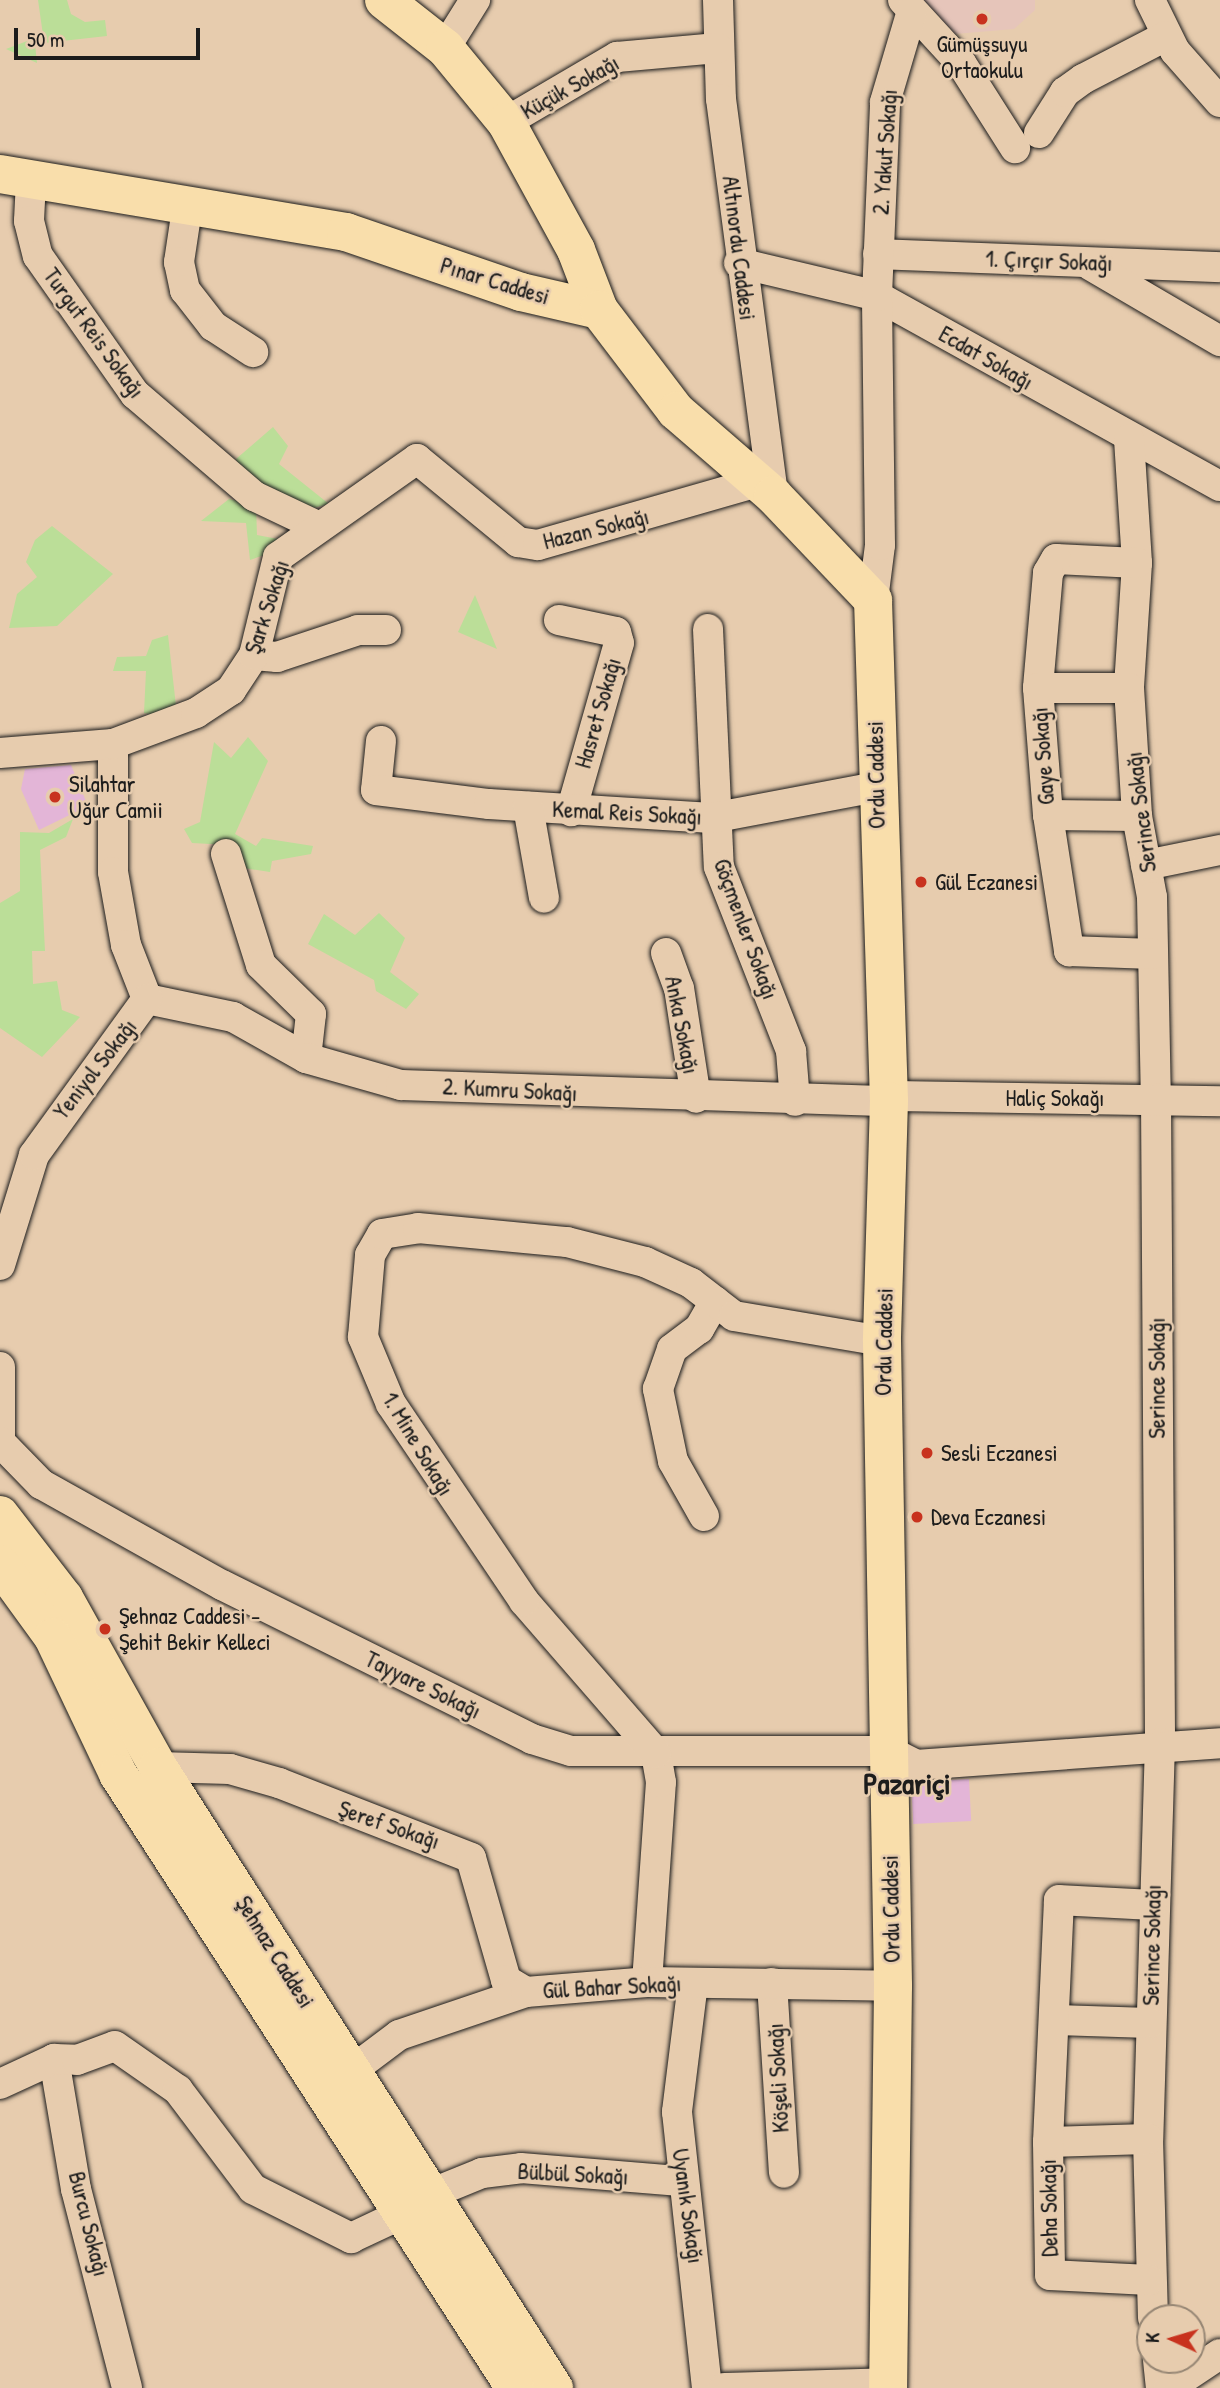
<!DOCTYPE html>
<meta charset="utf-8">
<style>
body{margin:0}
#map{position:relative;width:1220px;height:2388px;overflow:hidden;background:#e7ccae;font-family:"Patrick Hand",sans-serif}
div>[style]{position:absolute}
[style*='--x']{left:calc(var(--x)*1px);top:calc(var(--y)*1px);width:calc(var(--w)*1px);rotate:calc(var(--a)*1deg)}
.built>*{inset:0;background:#e6c5ba}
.green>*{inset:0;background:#bbde98}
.building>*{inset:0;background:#e3b5d7;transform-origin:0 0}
.roads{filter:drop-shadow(0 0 2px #1c1c1c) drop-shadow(0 0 2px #1c1c1c)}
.minor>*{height:30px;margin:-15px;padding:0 15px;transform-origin:15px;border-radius:15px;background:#e7ccae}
.major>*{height:38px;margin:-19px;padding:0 19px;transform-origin:19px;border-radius:19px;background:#f9deab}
.dots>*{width:19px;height:19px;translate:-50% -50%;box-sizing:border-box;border:4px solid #e7ccae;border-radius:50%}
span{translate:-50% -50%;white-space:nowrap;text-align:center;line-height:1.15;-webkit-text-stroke:5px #e7ccae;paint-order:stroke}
.poi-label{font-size:23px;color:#1c1c1c}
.left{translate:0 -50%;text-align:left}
.street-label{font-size:23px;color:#1c1c1c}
.district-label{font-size:30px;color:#1c1c1c;font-weight:700}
.north{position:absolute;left:1136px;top:2304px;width:70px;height:70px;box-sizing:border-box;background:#e7ccae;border:2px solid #968674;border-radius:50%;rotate:274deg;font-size:19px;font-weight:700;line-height:28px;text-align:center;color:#1c1c1c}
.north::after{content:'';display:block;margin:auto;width:24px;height:32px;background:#c8321e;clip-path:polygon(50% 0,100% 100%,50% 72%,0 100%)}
.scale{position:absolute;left:14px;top:28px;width:186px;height:32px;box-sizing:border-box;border:4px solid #1c1c1c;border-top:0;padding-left:9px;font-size:21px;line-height:24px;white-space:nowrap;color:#1c1c1c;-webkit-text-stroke:5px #e7ccae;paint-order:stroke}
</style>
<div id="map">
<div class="built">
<i style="clip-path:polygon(919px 0,1035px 0,1035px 10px,1014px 29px,955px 34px)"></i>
</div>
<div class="green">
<i style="clip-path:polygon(38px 0,67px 0,71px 14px,85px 22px,105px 20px,107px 36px,35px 44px,37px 63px,6px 49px,43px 35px)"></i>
<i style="clip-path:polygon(273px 427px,288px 446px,279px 464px,329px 504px,302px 511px,244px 480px,236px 459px)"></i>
<i style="clip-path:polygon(229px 499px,256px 505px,257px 535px,283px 540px,279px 550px,250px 560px,246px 523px,201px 521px)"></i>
<i style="clip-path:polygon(52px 526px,113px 574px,57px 626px,9px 628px,17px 594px,37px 577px,26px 562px,35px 540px)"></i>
<i style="clip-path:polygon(475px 595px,497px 649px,458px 632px)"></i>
<i style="clip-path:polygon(168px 635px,176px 706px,160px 716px,144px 713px,146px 671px,113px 671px,117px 657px,146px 656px,152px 640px)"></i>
<i style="clip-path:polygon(248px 737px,268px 761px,235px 834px,256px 846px,262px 838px,313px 846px,311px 854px,272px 861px,270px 872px,237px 867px,229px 845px,192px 843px,184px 829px,200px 822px,214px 742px,231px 758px)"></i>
<i style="clip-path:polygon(73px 819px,66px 837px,40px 850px,45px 951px,32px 951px,33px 984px,57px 981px,62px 1010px,80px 1017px,42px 1057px,0 1028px,0 903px,20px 891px,20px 832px,49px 833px)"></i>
<i style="clip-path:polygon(379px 913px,405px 938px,390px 972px,419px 994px,406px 1009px,376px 991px,374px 980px,308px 944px,324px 914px,355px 935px)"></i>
</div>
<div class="building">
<i style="clip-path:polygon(71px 765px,88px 806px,39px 830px,21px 789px,25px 769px)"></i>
<i style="left:969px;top:1779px;width:42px;height:58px;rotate:87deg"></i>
</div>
<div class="roads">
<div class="minor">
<i style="--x:718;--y:0;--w:99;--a:88.3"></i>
<i style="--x:721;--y:99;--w:399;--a:82.5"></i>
<i style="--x:903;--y:0;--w:86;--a:47.4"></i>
<i style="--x:961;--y:63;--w:101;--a:57.6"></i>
<i style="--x:1150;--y:0;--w:57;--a:63.9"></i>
<i style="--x:1175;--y:51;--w:68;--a:48.6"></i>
<i style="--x:445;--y:48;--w:57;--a:-58"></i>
<i style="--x:506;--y:122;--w:129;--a:-30.4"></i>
<i style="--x:617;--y:57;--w:101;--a:-5.1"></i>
<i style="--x:1039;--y:133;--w:49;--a:-57.6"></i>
<i style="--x:1065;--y:92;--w:22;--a:-36"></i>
<i style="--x:1083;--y:79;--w:93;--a:-27.4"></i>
<i style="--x:31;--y:181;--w:40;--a:92.9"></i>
<i style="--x:29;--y:221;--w:36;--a:76"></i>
<i style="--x:38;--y:256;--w:169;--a:54.9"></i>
<i style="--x:135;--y:394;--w:157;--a:40.6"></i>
<i style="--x:254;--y:496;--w:68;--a:25.4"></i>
<i style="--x:187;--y:209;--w:54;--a:98.6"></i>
<i style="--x:179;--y:262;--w:29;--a:78"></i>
<i style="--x:185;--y:290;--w:46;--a:52.1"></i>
<i style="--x:213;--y:326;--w:48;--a:33"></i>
<i style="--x:878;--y:254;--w:342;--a:2.2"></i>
<i style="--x:739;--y:263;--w:142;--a:13.4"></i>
<i style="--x:877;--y:296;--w:392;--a:29"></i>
<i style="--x:1090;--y:265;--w:151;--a:30.3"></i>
<i style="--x:1129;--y:439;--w:124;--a:86.3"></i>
<i style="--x:1137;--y:563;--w:125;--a:93.7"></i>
<i style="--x:1129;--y:688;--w:128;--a:86.4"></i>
<i style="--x:1137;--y:816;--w:82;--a:79.5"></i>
<i style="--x:1152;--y:897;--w:201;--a:88.9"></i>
<i style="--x:1156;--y:1098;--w:645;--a:89.64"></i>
<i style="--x:1160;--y:1743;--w:396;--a:91.7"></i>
<i style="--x:1148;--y:2139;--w:179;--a:88.4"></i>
<i style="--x:1137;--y:563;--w:81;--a:-177.2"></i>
<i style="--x:1056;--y:559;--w:16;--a:120"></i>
<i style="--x:1048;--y:573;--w:115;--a:95"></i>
<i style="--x:1038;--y:688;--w:127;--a:85.5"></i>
<i style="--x:1048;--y:815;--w:138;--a:81.2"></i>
<i style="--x:1069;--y:951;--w:84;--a:2"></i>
<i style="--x:873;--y:600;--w:55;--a:-82.7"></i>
<i style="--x:880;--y:545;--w:249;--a:-90.7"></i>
<i style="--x:877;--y:296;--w:194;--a:-87.6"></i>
<i style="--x:885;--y:102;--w:95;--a:-73.5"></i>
<i style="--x:559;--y:620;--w:58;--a:11.9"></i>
<i style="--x:616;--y:632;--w:11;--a:75"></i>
<i style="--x:619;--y:643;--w:175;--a:105.9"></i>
<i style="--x:708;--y:629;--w:238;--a:87.4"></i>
<i style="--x:719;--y:867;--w:198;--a:68.6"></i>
<i style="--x:791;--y:1051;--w:50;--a:85.4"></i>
<i style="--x:254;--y:655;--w:23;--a:5"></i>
<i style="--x:277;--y:657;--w:85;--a:-18.4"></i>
<i style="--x:358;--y:630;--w:28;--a:0"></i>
<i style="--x:1038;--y:688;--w:91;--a:0"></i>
<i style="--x:381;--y:741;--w:49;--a:95.8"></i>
<i style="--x:376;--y:790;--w:114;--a:7.1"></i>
<i style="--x:489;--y:804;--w:223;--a:3.6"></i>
<i style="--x:712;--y:818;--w:167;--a:-10.7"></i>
<i style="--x:113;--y:744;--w:128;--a:90"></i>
<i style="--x:113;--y:872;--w:74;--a:79.9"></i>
<i style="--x:126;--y:945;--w:58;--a:68.7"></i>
<i style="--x:0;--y:753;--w:113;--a:-4.6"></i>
<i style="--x:113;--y:744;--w:89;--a:-20.5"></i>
<i style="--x:196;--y:713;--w:42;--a:-33.3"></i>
<i style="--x:231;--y:690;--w:42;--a:-56.7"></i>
<i style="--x:254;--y:655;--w:101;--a:-76.2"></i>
<i style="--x:278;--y:557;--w:170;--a:-35.2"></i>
<i style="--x:417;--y:459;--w:131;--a:39.4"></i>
<i style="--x:518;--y:542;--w:20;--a:9"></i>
<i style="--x:538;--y:545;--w:229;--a:-16"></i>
<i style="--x:528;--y:807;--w:92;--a:80"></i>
<i style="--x:1048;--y:815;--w:89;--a:0.6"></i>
<i style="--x:226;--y:854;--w:116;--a:72.5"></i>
<i style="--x:261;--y:965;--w:70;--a:44.4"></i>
<i style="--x:311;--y:1014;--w:44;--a:96.5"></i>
<i style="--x:1146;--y:865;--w:76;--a:-11.5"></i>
<i style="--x:666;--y:953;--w:37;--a:70"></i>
<i style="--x:679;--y:988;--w:111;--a:81.2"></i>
<i style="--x:147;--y:999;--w:88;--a:11.8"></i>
<i style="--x:233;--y:1017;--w:84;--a:29.3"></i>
<i style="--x:306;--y:1058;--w:99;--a:15.9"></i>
<i style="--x:401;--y:1085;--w:488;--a:1.9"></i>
<i style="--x:889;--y:1096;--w:331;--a:0.9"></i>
<i style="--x:0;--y:1265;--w:115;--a:-72.8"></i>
<i style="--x:34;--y:1155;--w:193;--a:-54.1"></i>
<i style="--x:0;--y:1367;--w:75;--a:90"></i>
<i style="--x:0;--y:1442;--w:59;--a:45.7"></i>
<i style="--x:41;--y:1484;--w:207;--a:29.2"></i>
<i style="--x:222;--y:1585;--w:346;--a:26.4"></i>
<i style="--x:532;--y:1739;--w:41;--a:17.1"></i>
<i style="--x:571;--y:1751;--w:318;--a:0"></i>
<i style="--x:889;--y:1751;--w:30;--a:27"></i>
<i style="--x:916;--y:1765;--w:305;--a:-4.1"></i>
<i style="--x:704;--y:1516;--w:63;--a:-119.4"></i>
<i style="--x:673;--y:1461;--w:74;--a:-101.8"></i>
<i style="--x:658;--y:1389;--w:42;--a:-70.7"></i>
<i style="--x:672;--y:1349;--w:34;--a:-37"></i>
<i style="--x:699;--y:1329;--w:32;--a:-60"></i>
<i style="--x:158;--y:1767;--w:72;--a:1.6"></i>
<i style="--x:230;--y:1769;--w:51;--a:15.9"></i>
<i style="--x:279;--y:1783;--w:206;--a:21.3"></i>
<i style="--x:471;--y:1858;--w:127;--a:74"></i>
<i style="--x:506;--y:1980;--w:23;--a:31"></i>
<i style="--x:647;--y:1982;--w:200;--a:-86"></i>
<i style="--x:661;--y:1782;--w:29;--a:-100"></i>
<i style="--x:656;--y:1753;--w:201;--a:-131"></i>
<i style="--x:524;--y:1601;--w:238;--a:-124"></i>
<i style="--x:391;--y:1404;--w:73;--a:-112.7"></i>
<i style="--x:363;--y:1337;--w:82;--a:-85.1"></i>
<i style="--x:370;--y:1255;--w:24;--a:-60"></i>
<i style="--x:382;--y:1234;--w:36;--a:-9"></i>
<i style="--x:418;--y:1228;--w:150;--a:5.4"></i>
<i style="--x:567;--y:1242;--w:81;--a:14.4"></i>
<i style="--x:645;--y:1262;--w:51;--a:24.5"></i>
<i style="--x:691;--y:1283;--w:54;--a:37.5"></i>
<i style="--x:734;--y:1316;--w:150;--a:9.6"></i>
<i style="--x:693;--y:1983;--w:130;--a:97.1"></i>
<i style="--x:677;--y:2112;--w:278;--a:83.8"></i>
<i style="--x:772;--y:1983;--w:190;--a:86.4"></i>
<i style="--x:1056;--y:2020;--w:94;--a:1.8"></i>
<i style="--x:54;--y:2059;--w:132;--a:80.4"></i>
<i style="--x:76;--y:2189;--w:205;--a:75.6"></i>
<i style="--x:351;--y:2071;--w:60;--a:-36.9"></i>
<i style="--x:399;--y:2035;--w:134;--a:-18.7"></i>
<i style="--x:526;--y:1992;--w:121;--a:-4.7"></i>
<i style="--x:647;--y:1982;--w:246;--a:0.9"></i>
<i style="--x:0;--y:2084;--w:60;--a:-24.8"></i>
<i style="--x:54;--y:2059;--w:23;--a:2"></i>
<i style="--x:77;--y:2060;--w:40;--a:-20.2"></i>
<i style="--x:115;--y:2046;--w:77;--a:34.9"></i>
<i style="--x:178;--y:2090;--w:124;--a:52.9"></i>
<i style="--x:253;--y:2189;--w:110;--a:26.6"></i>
<i style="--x:351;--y:2238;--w:56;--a:-25.2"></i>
<i style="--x:1148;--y:2139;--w:100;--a:178.3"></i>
<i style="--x:1048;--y:2142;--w:133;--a:89.1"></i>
<i style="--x:1050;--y:2275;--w:99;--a:2.9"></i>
<i style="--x:1048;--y:2142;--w:242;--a:-87.4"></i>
<i style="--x:1059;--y:1900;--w:93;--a:3.1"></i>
<i style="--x:428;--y:2195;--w:58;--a:-22.2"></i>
<i style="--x:482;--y:2173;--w:39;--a:-7"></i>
<i style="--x:521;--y:2168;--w:160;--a:4.7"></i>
<i style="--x:1158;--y:2360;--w:28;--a:84"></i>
<i style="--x:724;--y:2388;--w:164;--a:-1.7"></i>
<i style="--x:1169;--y:2388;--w:61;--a:-33.7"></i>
</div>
<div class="major">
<i style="--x:384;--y:0;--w:78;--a:38.2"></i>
<i style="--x:445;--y:48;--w:96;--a:50.5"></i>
<i style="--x:506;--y:122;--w:146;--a:61.3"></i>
<i style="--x:576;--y:250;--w:64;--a:69"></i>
<i style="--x:0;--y:174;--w:351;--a:9.5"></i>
<i style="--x:346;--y:232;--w:185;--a:18.9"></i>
<i style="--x:521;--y:292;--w:80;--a:13"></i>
<i style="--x:599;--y:310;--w:127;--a:52.7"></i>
<i style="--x:676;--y:411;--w:128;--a:40.9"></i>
<i style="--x:773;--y:495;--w:145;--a:46.4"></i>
<i style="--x:873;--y:600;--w:501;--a:88.17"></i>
<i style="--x:889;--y:1101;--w:240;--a:91.7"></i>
<i style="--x:882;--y:1341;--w:645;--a:89.02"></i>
<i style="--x:893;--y:1986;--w:402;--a:90.7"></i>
<i style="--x:0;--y:1515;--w:105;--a:52.4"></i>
<i style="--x:64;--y:1598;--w:193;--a:60.9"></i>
<i style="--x:158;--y:1767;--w:737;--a:57.48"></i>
<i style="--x:0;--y:1564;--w:90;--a:54"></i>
<i style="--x:53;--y:1637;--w:152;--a:64.6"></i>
<i style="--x:118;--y:1774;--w:731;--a:57.11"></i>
</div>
</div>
<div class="dots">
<i style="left:982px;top:19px;background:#c8321e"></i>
<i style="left:55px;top:797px;background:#c8321e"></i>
<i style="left:921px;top:882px;background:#c8321e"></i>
<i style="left:927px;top:1453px;background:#c8321e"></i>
<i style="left:917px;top:1517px;background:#c8321e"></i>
<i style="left:105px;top:1629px;background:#c8321e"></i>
</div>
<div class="poi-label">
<span style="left:982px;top:57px">Gümüşsuyu<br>Ortaokulu</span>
<span class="left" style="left:69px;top:797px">Silahtar<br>Uğur Camii</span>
<span class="left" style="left:935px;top:882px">Gül Eczanesi</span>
<span class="left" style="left:941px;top:1453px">Sesli Eczanesi</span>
<span class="left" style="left:931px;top:1517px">Deva Eczanesi</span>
<span class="left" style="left:119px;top:1629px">Şehnaz Caddesi -<br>Şehit Bekir Kelleci</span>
</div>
<div class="street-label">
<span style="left:570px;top:87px;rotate:-29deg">Küçük Sokağı</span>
<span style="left:885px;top:152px;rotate:-86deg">2. Yakut Sokağı</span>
<span style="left:739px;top:248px;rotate:83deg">Altınordu Caddesi</span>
<span style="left:1049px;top:261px;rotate:2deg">1. Çırçır Sokağı</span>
<span style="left:495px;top:281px;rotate:17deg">Pınar Caddesi</span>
<span style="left:94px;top:333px;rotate:54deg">Turgut Reis Sokağı</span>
<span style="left:986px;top:358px;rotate:30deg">Ecdat Sokağı</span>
<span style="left:596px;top:529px;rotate:-14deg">Hazan Sokağı</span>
<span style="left:267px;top:607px;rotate:-72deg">Şark Sokağı</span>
<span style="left:598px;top:713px;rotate:-74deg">Hasret Sokağı</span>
<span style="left:1043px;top:756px;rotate:-94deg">Gaye Sokağı</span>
<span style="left:876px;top:775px;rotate:-91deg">Ordu Caddesi</span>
<span style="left:1141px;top:812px;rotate:-97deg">Serince Sokağı</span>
<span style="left:627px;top:813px;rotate:3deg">Kemal Reis Sokağı</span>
<span style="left:746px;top:929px;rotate:70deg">Göçmenler Sokağı</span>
<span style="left:682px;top:1025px;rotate:79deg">Anka Sokağı</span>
<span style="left:95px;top:1069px;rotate:-52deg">Yeniyol Sokağı</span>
<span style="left:510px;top:1090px;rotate:3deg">2. Kumru Sokağı</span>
<span style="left:1055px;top:1098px">Haliç Sokağı</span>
<span style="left:884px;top:1342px;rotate:-89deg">Ordu Caddesi</span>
<span style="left:1157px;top:1378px;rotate:-90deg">Serince Sokağı</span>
<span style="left:418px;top:1444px;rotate:59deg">1. Mine Sokağı</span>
<span style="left:423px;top:1685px;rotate:26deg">Tayyare Sokağı</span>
<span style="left:389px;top:1825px;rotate:19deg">Şeref Sokağı</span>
<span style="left:891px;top:1909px;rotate:-91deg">Ordu Caddesi</span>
<span style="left:1152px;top:1945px;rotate:-89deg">Serince Sokağı</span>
<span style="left:275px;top:1952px;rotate:58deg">Şehnaz Caddesi</span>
<span style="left:612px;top:1987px;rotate:-3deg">Gül Bahar Sokağı</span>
<span style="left:778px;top:2078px;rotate:-93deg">Köşeli Sokağı</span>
<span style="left:573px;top:2174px;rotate:3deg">Bülbül Sokağı</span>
<span style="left:688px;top:2206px;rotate:82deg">Uyanık Sokağı</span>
<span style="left:1049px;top:2208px;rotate:-91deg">Deha Sokağı</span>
<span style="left:89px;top:2224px;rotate:76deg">Burcu Sokağı</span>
</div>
<div class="district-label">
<span style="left:907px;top:1783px">Pazariçi</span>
</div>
<div class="north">K</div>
<div class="scale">50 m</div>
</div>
